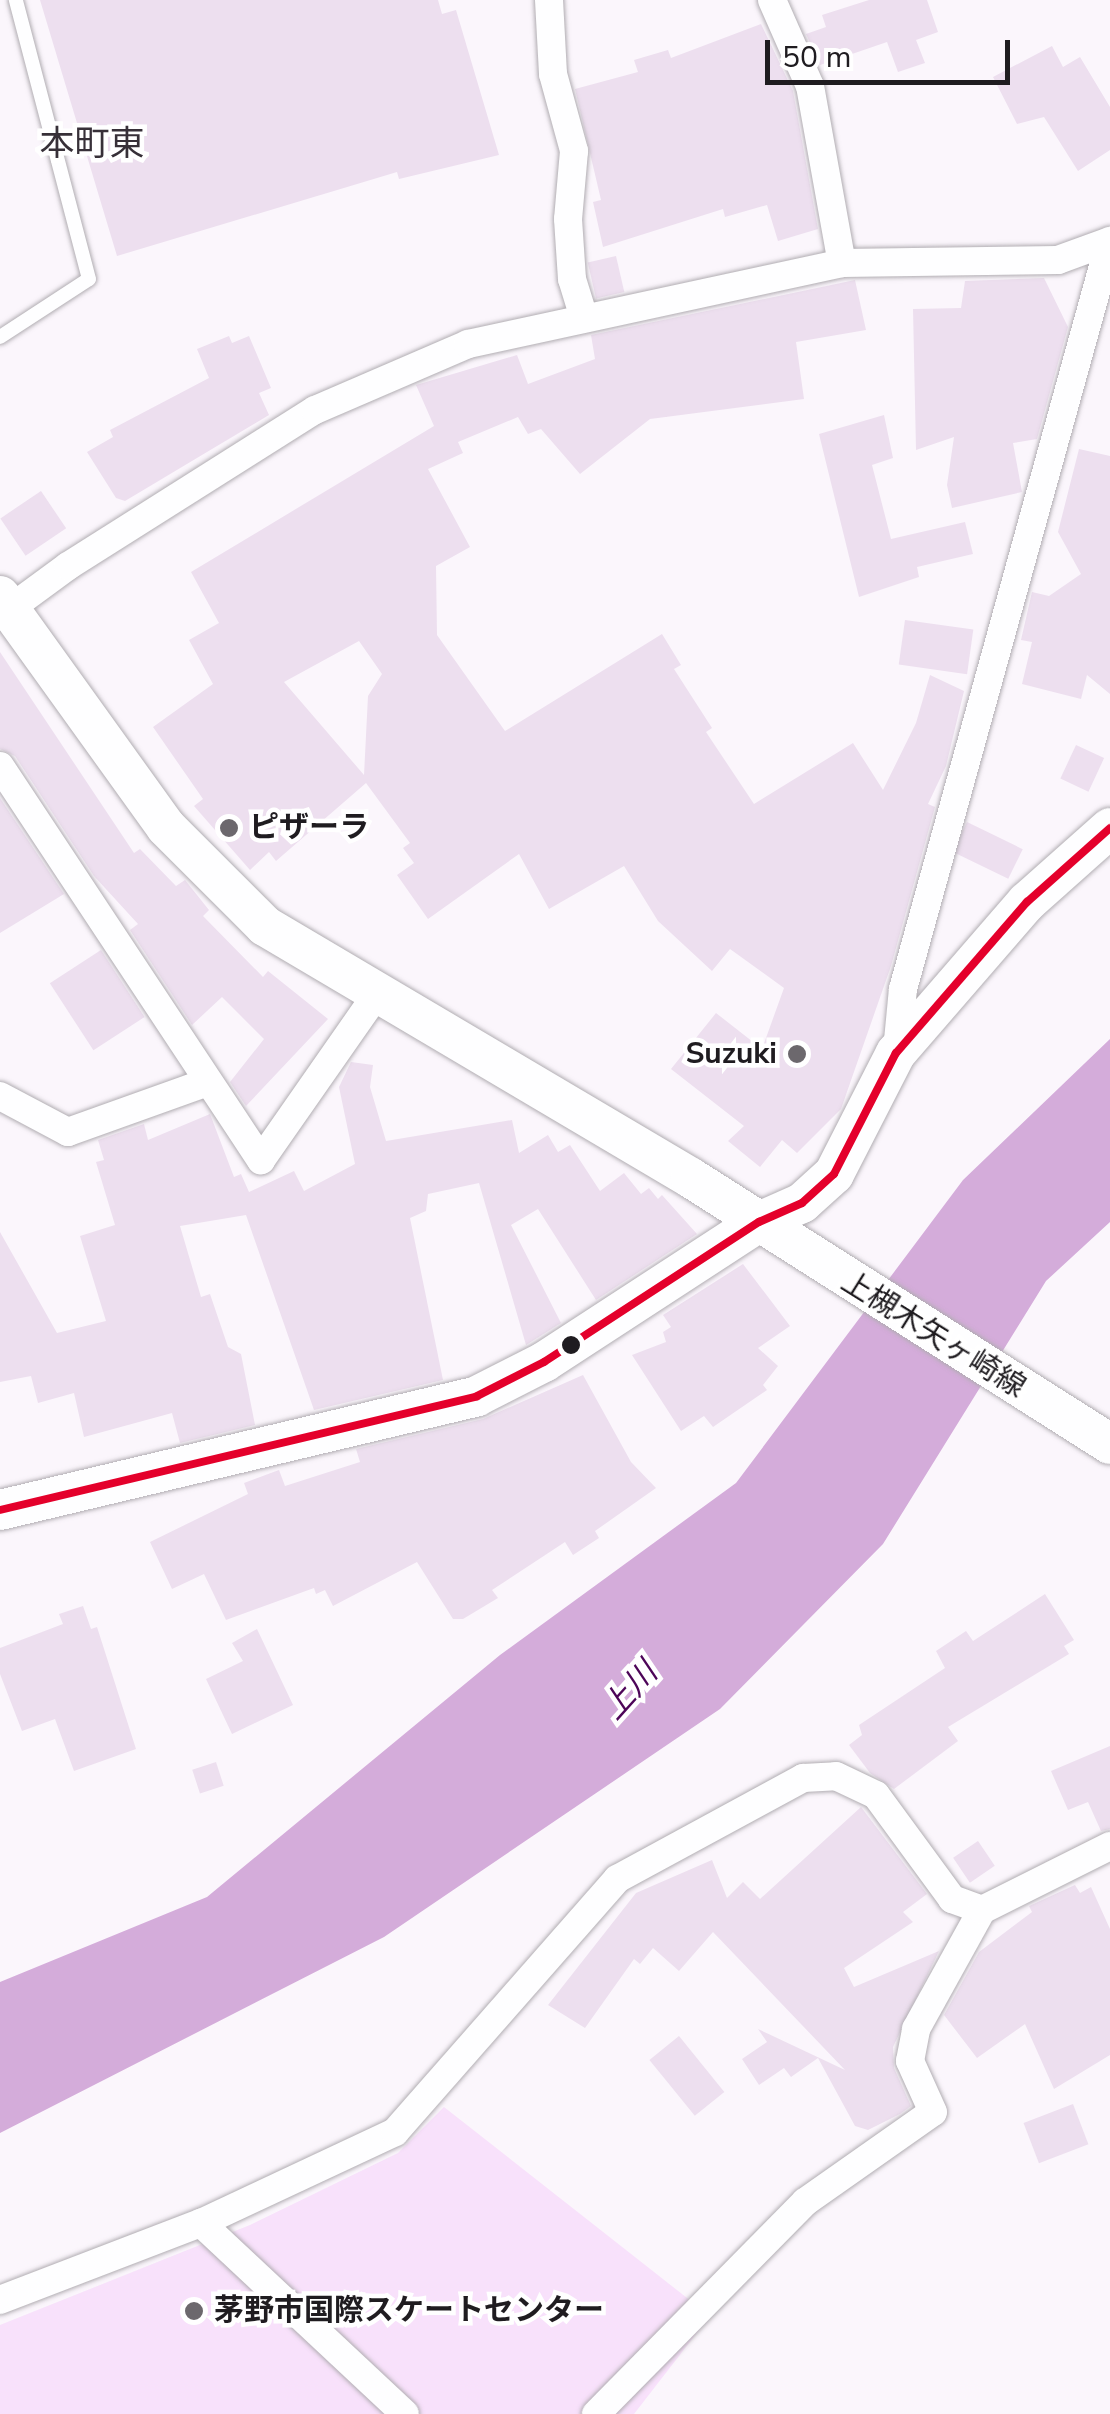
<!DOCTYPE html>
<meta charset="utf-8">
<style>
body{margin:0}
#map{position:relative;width:1110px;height:2414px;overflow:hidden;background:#fbf6fc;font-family:"Nunito Sans","Noto Sans JP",sans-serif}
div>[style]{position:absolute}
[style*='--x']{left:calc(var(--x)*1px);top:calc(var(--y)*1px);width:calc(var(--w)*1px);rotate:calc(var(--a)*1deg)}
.green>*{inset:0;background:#f8e1fb}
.water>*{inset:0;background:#d4acda}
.building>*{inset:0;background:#eddfef;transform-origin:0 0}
.roads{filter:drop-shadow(0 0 2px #b1adb2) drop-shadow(0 0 2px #b1adb2)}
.lane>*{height:14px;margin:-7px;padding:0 7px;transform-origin:7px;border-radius:7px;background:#fefeff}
.street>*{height:28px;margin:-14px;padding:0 14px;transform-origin:14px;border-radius:14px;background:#fefeff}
.secondary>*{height:40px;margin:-20px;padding:0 20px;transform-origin:20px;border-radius:20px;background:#fefeff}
.bus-1>*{height:8px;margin:-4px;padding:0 4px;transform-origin:4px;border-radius:4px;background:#e4002b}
.dots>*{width:28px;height:28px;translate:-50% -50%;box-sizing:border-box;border:5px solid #fff;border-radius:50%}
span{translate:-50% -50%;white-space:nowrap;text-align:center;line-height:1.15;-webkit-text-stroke:9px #fff;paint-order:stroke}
.poi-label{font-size:30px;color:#1f1c20;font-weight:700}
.left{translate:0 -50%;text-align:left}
.right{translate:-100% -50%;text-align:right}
.street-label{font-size:30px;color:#1f1c20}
.water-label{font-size:32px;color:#4d0558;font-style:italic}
.quarter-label{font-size:35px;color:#373038}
.scale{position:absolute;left:765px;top:40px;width:245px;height:45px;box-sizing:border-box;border:5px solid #1f1c20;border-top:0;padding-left:12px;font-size:30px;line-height:35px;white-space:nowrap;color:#1f1c20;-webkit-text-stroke:8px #fff;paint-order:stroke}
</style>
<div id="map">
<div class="green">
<i style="clip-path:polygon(444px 2107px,710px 2316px,634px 2414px,0 2414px,0 2325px,250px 2225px,398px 2153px)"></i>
</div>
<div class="water">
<i style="clip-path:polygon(1110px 1039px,1110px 1222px,1046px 1281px,883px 1544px,720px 1709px,384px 1937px,0 2133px,0 1982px,207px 1897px,500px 1655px,736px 1483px,963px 1180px)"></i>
</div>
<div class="building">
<i style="clip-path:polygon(40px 0,438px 0,442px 14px,456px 10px,499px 155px,399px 179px,397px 172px,117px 256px)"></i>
<i style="clip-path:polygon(869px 0,927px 0,938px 32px,916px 40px,925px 63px,898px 72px,887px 42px,820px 65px,806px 34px,826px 27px,822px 15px)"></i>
<i style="clip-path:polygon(761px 24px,793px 91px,818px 229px,778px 241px,767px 205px,725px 217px,723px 209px,603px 247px,593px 202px,601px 200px,575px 89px,638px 72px,634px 60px,668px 50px,671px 58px)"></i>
<i style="clip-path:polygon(1052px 46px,1063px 67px,1080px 57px,1110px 107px,1110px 150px,1078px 171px,1044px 117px,1017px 124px,993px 77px)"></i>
<i style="left:616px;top:256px;width:37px;height:29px;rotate:77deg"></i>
<i style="clip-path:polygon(1044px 278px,1068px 327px,1037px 439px,1013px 443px,1022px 492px,952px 508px,947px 485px,954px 437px,916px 450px,913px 309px,961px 308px,965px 281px)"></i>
<i style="clip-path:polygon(evenodd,855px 280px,866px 330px,796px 342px,804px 399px,650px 419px,580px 474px,541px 429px,528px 434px,518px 417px,458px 442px,463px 453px,428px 469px,470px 547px,436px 566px,437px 635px,505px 731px,662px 634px,681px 665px,674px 669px,712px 728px,706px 732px,754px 804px,853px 743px,883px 790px,916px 723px,930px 675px,964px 691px,946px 766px,928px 804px,935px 807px,891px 966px,841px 1109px,797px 1153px,782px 1140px,760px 1167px,728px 1141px,744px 1126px,671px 1069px,716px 1013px,762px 1049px,784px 988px,730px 949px,712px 971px,658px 921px,624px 866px,549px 909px,519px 854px,428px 919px,397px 875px,414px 863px,403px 848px,410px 843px,366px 783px,276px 861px,269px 852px,250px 870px,194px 806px,203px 799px,153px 727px,213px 684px,189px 640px,219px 623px,191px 572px,434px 426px,416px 385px,517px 355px,528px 384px,595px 359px,591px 335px,855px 280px,359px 641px,382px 674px,368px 696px,364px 775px,284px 682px,359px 641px)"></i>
<i style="clip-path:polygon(229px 336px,232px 343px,249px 336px,271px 388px,259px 393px,269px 415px,125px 501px,116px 498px,87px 452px,113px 437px,110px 430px,209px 378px,197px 349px)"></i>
<i style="clip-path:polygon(884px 415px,893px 458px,872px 465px,891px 539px,965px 522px,973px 554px,917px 567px,919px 577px,859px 597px,819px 434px)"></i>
<i style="clip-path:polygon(1079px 449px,1110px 456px,1110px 694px,1087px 675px,1081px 699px,1022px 684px,1032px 642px,1021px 640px,1032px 592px,1049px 596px,1081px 574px,1058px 532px)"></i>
<i style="left:41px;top:491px;width:45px;height:49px;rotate:56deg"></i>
<i style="left:905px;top:620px;width:69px;height:45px;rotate:8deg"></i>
<i style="clip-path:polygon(0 652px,134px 853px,140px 849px,176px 886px,185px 880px,209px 910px,203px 916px,263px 977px,268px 971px,328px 1019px,246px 1106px,230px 1082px,264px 1039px,222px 997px,192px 1025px,130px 930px,138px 924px,94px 876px,15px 756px,0 749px)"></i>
<i style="left:1076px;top:745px;width:31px;height:37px;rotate:25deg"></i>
<i style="clip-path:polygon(0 798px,64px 894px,0 933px)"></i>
<i style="left:967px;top:822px;width:62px;height:33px;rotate:26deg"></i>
<i style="left:101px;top:950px;width:80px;height:61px;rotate:57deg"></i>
<i style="clip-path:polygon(351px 1062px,373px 1065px,370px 1087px,386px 1141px,512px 1120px,519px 1153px,548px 1135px,558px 1152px,570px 1145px,600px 1191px,624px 1173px,641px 1194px,649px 1188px,658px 1199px,662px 1195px,697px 1234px,596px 1300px,538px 1209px,511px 1225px,561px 1323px,526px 1345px,479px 1183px,428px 1194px,426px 1211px,410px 1218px,443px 1380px,314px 1410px,246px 1215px,180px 1226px,201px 1297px,210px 1294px,228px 1347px,241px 1354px,255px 1425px,180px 1443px,172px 1413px,84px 1437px,74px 1393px,38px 1403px,31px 1376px,0 1382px,0 1232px,57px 1333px,106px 1321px,80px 1236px,115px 1225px,96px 1162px,104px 1160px,98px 1140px,144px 1124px,148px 1140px,210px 1114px,234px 1177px,241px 1174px,249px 1192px,294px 1171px,304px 1191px,355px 1164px,339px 1087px)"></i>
<i style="clip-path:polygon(743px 1264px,790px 1326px,758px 1348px,778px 1366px,763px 1385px,767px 1390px,713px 1427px,704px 1416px,681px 1431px,632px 1355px,666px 1342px,663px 1332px,671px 1327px,663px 1315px)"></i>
<i style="clip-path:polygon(583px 1375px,631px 1462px,656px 1488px,595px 1531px,599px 1538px,573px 1555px,565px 1542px,492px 1590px,498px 1598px,463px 1619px,453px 1619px,417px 1562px,333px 1606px,325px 1590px,316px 1594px,314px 1588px,226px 1620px,204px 1574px,172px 1589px,150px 1542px,248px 1494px,244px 1483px,279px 1470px,285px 1486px,360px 1462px,356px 1449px,483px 1419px)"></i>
<i style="clip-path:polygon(1045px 1594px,1074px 1640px,1064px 1646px,1069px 1654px,948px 1727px,958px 1741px,894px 1789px,870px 1773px,849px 1745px,862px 1735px,859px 1725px,945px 1668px,936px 1651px,966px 1631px,973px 1641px)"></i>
<i style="clip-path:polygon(83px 1606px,91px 1629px,97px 1627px,136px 1749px,74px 1771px,55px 1719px,22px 1731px,0 1674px,0 1648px,63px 1624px,59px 1614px)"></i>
<i style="clip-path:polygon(257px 1629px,293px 1705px,232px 1734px,206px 1679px,243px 1661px,232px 1643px)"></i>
<i style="clip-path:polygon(1110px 1746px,1110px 1829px,1101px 1831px,1088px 1802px,1068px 1810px,1051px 1771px)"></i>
<i style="left:216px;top:1762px;width:25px;height:25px;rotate:72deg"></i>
<i style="clip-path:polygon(861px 1807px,927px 1894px,903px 1912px,913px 1922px,844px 1968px,854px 1987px,939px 1951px,893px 2047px,894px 2068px,911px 2106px,900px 2114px,868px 2130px,855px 2126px,818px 2058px,791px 2077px,784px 2068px,759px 2085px,742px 2059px,767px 2042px,758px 2029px,845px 2070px,713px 1932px,679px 1971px,653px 1948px,640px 1964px,634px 1959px,585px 2028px,548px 2005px,636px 1893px,712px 1860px,727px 1898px,743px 1882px,760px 1899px)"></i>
<i style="left:978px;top:1841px;width:30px;height:30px;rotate:56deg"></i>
<i style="clip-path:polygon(1075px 1885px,1080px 1893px,1091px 1887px,1110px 1929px,1110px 2055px,1054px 2089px,1025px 2024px,977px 2058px,944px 2015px,979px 1952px,1032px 1912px,1029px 1906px)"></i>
<i style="left:679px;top:2036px;width:72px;height:38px;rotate:51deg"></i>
<i style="left:1073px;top:2104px;width:43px;height:53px;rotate:69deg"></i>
</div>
<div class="roads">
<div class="lane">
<i style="--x:0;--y:337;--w:106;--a:-33.1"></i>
<i style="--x:89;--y:279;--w:288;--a:-104.7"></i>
</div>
<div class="street">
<i style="--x:549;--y:0;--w:74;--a:86.9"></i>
<i style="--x:553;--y:74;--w:80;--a:74.7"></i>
<i style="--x:574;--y:151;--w:68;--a:95"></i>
<i style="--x:568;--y:219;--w:60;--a:86.2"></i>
<i style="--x:572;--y:279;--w:41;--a:72.9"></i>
<i style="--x:772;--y:0;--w:94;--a:66.2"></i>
<i style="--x:810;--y:86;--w:180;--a:79.8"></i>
<i style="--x:0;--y:616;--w:84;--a:-36.3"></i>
<i style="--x:68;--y:566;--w:292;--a:-32.3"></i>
<i style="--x:315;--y:410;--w:167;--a:-23.3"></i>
<i style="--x:468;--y:344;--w:383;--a:-12.2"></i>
<i style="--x:842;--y:263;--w:216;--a:-0.8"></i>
<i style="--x:1058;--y:260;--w:55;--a:-20.1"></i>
<i style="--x:0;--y:766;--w:473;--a:56.5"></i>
<i style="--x:261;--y:1160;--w:203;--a:-55.1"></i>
<i style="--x:897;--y:1051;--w:62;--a:-84.5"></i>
<i style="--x:903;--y:989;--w:776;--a:-74.53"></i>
<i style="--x:0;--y:1096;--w:77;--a:27.9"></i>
<i style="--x:68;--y:1132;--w:149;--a:-19.7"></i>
<i style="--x:201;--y:2223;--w:279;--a:43.1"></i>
<i style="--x:0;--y:2300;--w:215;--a:-21"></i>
<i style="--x:201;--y:2223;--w:214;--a:-25.1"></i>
<i style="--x:395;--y:2132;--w:337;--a:-48.7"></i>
<i style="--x:617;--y:1879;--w:212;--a:-28.5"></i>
<i style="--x:803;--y:1778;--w:33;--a:-3"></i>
<i style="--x:836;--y:1776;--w:44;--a:25.4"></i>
<i style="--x:876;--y:1795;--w:129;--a:53.8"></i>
<i style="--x:952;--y:1899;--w:32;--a:20"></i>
<i style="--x:596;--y:2414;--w:298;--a:-45.4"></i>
<i style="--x:805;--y:2202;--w:156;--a:-35.1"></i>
<i style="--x:933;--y:2112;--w:56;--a:-114.3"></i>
<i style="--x:910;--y:2061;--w:33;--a:-79"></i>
<i style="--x:916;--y:2029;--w:136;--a:-61"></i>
<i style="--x:982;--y:1910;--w:143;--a:-26.6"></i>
</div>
<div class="secondary">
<i style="--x:0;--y:596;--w:284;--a:54.3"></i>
<i style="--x:166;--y:827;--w:140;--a:45"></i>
<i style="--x:265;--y:926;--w:495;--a:30.6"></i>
<i style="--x:691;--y:1178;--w:496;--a:32.4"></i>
<i style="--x:0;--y:1510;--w:490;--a:-13.4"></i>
<i style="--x:477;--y:1396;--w:75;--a:-26.9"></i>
<i style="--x:544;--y:1362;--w:257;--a:-33.1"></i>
<i style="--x:759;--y:1222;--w:47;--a:-23.8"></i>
<i style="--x:802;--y:1203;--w:43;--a:-42.2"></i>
<i style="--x:834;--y:1174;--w:136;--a:-62.9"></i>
<i style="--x:896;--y:1053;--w:200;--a:-49.1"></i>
<i style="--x:1027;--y:902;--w:111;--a:-41.7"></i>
</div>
</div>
<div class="bus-1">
<i style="--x:0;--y:1510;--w:490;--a:-13.4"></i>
<i style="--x:477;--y:1396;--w:75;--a:-26.9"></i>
<i style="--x:544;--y:1362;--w:257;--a:-33.1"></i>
<i style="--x:759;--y:1222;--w:47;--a:-23.8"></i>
<i style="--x:802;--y:1203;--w:43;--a:-42.2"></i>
<i style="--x:834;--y:1174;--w:136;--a:-62.9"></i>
<i style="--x:896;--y:1053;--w:200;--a:-49.1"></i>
<i style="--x:1027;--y:902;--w:111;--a:-41.7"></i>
</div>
<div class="dots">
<i style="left:229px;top:828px;background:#6c686d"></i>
<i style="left:797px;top:1054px;background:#6c686d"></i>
<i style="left:571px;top:1345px;background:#1f1c20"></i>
<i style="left:194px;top:2311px;background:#6c686d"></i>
</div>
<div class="poi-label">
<span class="left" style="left:249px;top:828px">ピザーラ</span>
<span class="right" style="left:777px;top:1054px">Suzuki</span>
<span class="left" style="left:214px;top:2311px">茅野市国際スケートセンター</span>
</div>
<div class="street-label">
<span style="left:933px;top:1335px;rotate:32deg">上槻木矢ヶ崎線</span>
</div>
<div class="water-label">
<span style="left:630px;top:1691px;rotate:-48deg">上川</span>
</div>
<div class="quarter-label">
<span style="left:92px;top:144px">本町東</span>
</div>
<div class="scale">50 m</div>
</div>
